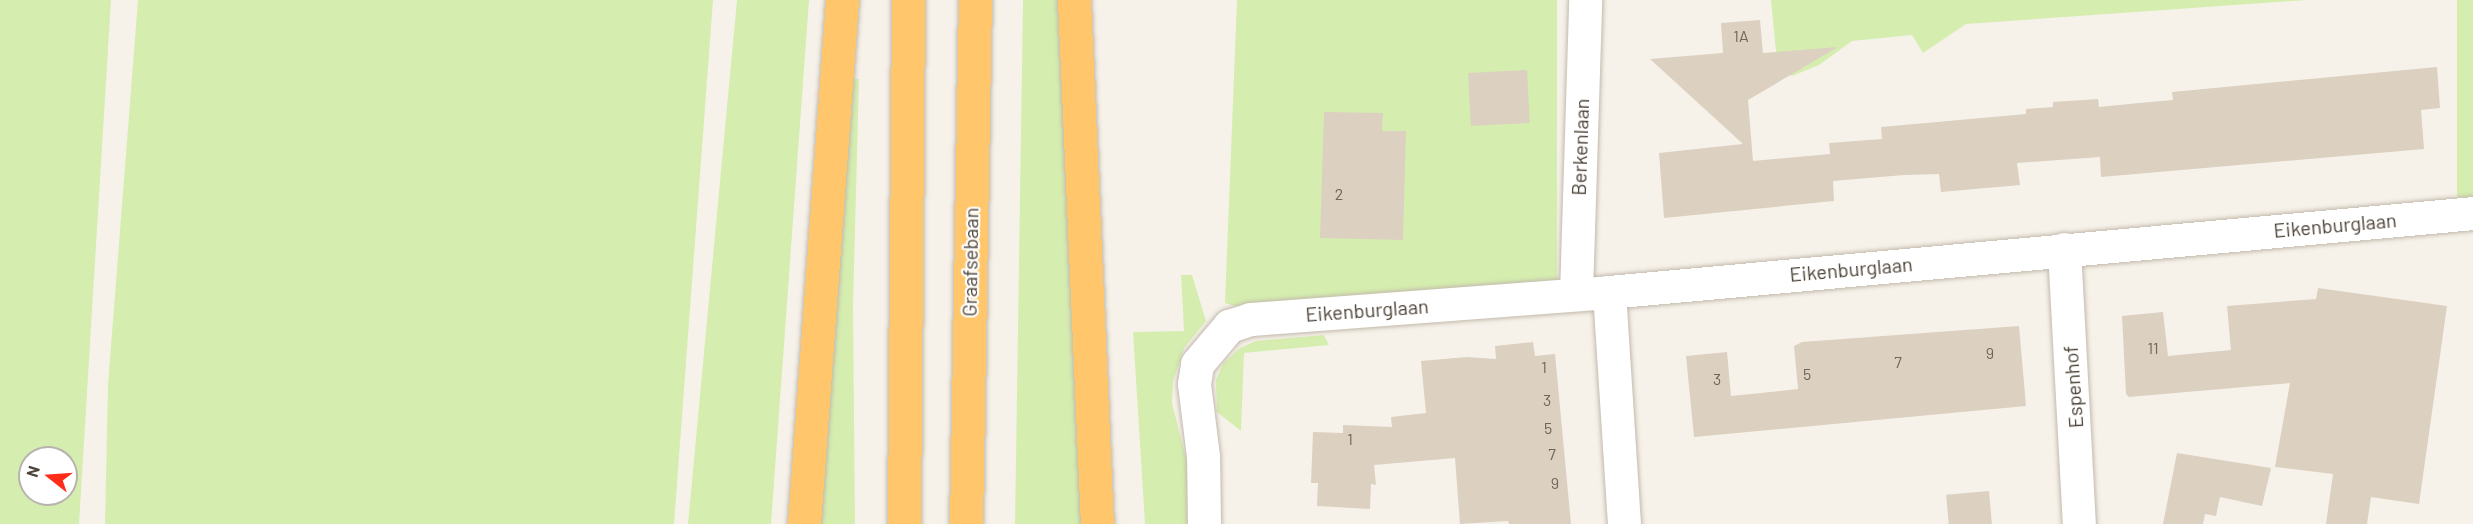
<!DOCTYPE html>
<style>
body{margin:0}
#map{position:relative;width:2473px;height:524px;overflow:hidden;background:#f6f2ea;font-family:Barlow,sans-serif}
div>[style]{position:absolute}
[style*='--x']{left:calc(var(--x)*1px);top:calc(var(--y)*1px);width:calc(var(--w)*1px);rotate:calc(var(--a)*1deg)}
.green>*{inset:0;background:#d5eeaf;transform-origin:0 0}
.building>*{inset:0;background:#dcd0c1;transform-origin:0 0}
.roads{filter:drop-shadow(0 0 2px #c3b9ab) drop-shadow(0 0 2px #c3b9ab)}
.street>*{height:33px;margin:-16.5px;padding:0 16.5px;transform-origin:16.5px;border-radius:16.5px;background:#fff}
.highway>*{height:33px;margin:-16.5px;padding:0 16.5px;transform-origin:16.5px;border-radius:16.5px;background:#ffc66c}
span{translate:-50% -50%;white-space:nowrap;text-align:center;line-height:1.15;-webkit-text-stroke:4.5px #fff;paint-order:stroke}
.number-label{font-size:16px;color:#70665a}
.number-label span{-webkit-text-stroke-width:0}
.street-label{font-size:20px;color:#4c4237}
.north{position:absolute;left:18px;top:446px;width:60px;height:60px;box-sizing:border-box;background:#fff;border:2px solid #b7b3af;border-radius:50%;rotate:287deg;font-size:16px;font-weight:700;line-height:24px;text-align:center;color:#4c4237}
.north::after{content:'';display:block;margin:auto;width:21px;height:27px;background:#ff2d18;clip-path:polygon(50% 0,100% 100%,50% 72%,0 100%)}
</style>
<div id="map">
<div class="green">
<i style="clip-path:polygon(evenodd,0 0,111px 0,79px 524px,0 524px,0 0,30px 458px,66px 458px,66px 494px,30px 494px,30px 458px)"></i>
<i style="clip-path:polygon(138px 0,713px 0,674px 524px,105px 524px,108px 384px)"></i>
<i style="clip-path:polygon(737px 0,809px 0,771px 524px,688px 524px)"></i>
<i style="clip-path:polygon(1023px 0,1058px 0,1083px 524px,1015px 524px)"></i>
<i style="clip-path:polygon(1237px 0,1557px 0,1557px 280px,1241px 308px,1225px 303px)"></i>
<i style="clip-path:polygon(1771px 0,2306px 0,1966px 24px,1923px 53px,1912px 35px,1852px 41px,1819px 65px,1792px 76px,1778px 72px)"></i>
<i style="left:2457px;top:0;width:16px;height:197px"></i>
<i style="clip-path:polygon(849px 78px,859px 79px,853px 305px,855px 524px,817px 524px)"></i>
<i style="clip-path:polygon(1181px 275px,1192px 275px,1206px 321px,1184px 348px,1173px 382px,1172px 403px,1190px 474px,1187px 524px,1145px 524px,1133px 332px,1184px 331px)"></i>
<i style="clip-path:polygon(1324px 335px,1329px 345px,1244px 353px,1241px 431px,1217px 412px,1216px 380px,1223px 364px,1240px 348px,1256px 341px)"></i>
</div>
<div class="building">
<i style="clip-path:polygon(1760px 20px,1763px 53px,1838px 47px,1748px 100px,1753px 161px,1830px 154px,1829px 143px,1882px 139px,1881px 127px,2026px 114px,2026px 109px,2053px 107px,2053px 102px,2098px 99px,2099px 107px,2139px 103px,2173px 100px,2172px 92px,2437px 67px,2440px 108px,2421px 110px,2424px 149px,2101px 177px,2100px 157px,2017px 163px,2020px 185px,1941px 192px,1939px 174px,1904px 175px,1833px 181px,1834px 201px,1664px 218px,1659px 153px,1743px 144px,1650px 59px,1723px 53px,1721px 23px)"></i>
<i style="left:1527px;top:70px;width:53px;height:59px;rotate:87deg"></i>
<i style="clip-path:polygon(1324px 112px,1383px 113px,1382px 131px,1406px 131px,1403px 240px,1320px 238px)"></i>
<i style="clip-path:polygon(2318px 288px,2447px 306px,2419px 504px,2371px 497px,2367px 524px,2326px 524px,2333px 474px,2275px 467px,2290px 383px,2129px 397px,2126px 394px,2122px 316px,2163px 312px,2168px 356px,2231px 350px,2227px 306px,2316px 299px)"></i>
<i style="clip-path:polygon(2019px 326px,2026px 406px,1694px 437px,1686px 356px,1727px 352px,1731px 396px,1761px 393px,1798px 389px,1794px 346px,1802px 342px)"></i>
<i style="clip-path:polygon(1533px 342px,1535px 356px,1555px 354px,1571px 524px,1509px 524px,1508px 521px,1460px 524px,1455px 458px,1374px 465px,1376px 485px,1371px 484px,1370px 509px,1317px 506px,1318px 483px,1311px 483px,1313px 432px,1343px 433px,1343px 425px,1392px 427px,1391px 417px,1426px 413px,1421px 361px,1467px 357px,1496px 359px,1495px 346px)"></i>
<i style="clip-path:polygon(2177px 453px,2271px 468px,2262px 506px,2220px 497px,2216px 516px,2205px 514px,2203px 524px,2163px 524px)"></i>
<i style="left:1989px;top:491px;width:33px;height:43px;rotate:85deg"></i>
</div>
<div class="roads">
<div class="street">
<i style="--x:2064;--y:249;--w:275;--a:86.9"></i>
<i style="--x:1609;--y:292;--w:232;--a:86.3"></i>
<i style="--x:1576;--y:294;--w:294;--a:-88.2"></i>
<i style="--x:1204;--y:524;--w:68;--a:-90.8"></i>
<i style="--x:1203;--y:456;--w:73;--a:-97.1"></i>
<i style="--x:1194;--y:384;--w:20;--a:-81"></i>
<i style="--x:1197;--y:364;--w:50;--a:-49.9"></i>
<i style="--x:1229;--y:326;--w:23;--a:-18"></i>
<i style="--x:1251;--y:319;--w:359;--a:-4.3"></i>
<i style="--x:1609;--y:292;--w:868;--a:-5.22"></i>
</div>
<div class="highway">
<i style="--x:1074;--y:0;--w:525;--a:87.49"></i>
<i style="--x:804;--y:524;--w:525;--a:-85.85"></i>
<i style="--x:904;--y:524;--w:524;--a:-89.56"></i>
<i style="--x:966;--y:524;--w:524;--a:-89.02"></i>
</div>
</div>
<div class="number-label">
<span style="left:1741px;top:36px">1A</span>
<span style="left:1339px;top:194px">2</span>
<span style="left:2153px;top:348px">11</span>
<span style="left:1990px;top:353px">9</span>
<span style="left:1898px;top:362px">7</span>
<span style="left:1544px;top:367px">1</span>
<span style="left:1807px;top:374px">5</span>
<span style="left:1717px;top:379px">3</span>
<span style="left:1547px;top:400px">3</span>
<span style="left:1548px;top:428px">5</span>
<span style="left:1350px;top:439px">1</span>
<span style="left:1552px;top:454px">7</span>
<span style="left:1555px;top:483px">9</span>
</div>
<div class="street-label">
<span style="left:1580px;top:147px;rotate:-88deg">Berkenlaan</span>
<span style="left:2335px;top:225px;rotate:-5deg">Eikenburglaan</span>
<span style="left:970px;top:262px;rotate:-89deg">Graafsebaan</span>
<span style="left:1851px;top:269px;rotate:-5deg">Eikenburglaan</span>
<span style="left:1367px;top:310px;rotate:-4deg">Eikenburglaan</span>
<span style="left:2073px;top:387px;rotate:-94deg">Espenhof</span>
</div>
<div class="north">N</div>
</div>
